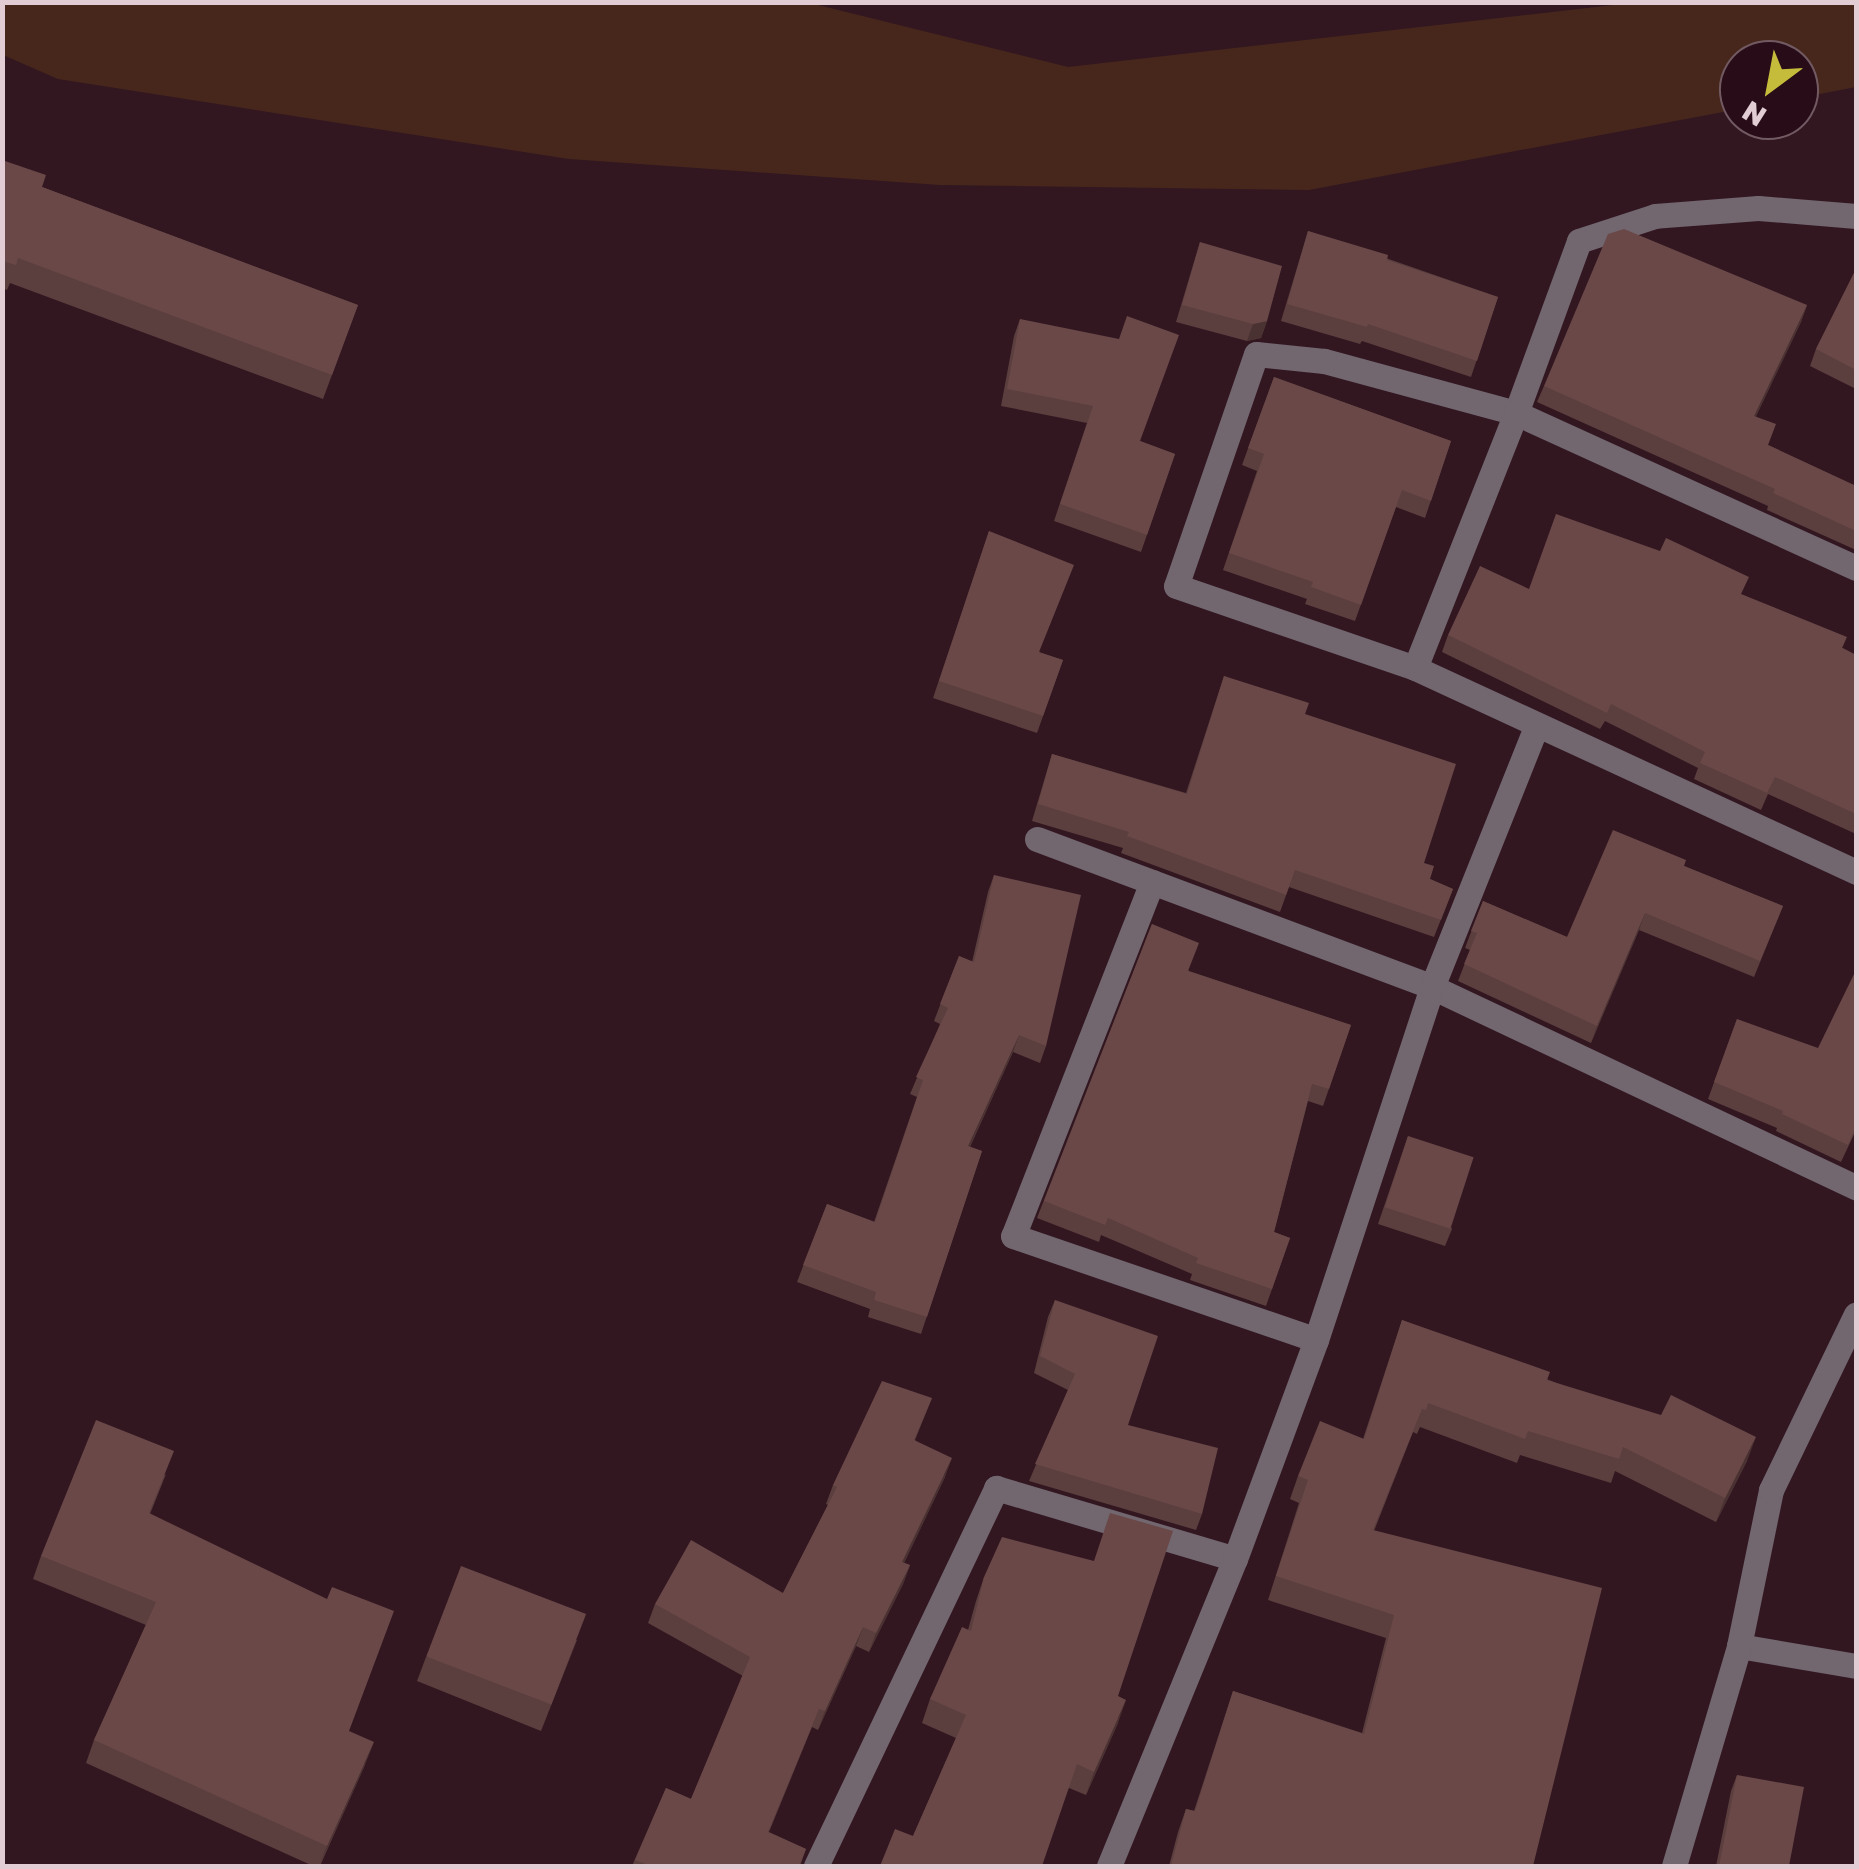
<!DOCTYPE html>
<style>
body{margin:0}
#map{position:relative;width:1859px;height:1869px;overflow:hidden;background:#321721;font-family:"Golos Text",sans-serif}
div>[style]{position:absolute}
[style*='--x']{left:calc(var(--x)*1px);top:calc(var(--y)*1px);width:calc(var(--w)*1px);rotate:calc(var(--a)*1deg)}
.green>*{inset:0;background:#47271c}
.minor>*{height:25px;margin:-12.5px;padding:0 12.5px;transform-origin:12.5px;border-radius:12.5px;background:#72666f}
.wall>*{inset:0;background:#5b3e3e}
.shaded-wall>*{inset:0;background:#4a3232}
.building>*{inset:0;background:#6a4848;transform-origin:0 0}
span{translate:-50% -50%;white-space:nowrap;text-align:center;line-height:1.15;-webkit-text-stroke:8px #280d18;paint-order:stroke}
.frame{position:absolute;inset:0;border:5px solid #e1cdd3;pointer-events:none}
.north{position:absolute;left:1719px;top:40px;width:100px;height:100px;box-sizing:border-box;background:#280d18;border:2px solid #725a63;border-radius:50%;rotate:212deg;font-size:28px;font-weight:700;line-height:40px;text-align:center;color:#e1cdd3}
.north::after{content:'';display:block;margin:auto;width:35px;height:45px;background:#c6bc3c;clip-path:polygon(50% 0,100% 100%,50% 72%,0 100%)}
</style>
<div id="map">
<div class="green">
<i style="clip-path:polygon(3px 2px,806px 2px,1068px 67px,1631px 3px,1856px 2px,1856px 87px,1799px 98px,1799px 60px,1739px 60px,1739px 109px,1309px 190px,940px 185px,569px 159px,58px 79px,3px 55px)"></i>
</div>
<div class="minor">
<i style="--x:1856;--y:216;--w:98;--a:-175.3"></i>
<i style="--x:1758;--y:208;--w:103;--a:175.6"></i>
<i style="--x:1655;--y:216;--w:80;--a:161.8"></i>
<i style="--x:1579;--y:241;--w:183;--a:110.1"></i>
<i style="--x:1516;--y:413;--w:199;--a:-164.8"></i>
<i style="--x:1324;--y:361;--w:68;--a:-174.1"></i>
<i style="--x:1256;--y:354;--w:245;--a:109"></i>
<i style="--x:1176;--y:586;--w:253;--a:18.9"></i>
<i style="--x:1415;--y:668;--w:486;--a:24.8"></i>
<i style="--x:1415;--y:668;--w:274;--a:-68.4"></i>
<i style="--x:1516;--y:413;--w:374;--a:24.5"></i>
<i style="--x:1037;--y:839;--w:422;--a:20.5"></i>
<i style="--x:1432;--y:987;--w:469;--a:25.3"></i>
<i style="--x:1152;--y:882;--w:380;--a:111.4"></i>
<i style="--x:1013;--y:1236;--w:320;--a:18.9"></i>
<i style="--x:1739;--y:1646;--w:119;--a:9.7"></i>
<i style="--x:816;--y:1866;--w:419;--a:-64.5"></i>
<i style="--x:996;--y:1488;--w:249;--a:16.5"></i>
<i style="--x:1109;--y:1866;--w:332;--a:-67.7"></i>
<i style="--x:1235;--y:1559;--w:233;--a:-69.7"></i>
<i style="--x:1316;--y:1340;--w:372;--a:-71.8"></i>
<i style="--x:1432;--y:987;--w:282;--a:-68.2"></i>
<i style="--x:1674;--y:1866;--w:229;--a:-73.5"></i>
<i style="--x:1739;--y:1646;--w:159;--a:-78.4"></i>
<i style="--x:1771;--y:1490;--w:195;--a:-64.2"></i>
</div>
<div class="wall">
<i style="clip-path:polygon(2px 160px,42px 187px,358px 305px,323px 399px,10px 283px,7px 290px,2px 288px)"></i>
<i style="clip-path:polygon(1308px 231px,1498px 297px,1471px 377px,1362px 341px,1360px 344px,1281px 321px)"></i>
<i style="clip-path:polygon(1200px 242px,1267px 321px,1261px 338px,1247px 341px,1176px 322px)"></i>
<i style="clip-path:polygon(1856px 269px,1856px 389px,1810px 366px,1816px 349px)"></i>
<i style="clip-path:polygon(1807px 305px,1801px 322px,1756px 416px,1768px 445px,1856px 486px,1856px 550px,1767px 510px,1768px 506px,1537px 402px,1544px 386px)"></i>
<i style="clip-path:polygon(1020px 319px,1140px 441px,1175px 454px,1141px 552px,1054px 521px,1087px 423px,1001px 406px,1014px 336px)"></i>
<i style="clip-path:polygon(1274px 377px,1451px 441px,1425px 518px,1396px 507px,1355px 621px,1305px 604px,1307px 599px,1223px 570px,1257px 471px,1242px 465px)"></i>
<i style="clip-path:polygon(989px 531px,1040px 653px,1063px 660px,1037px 733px,933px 698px)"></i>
<i style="clip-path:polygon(1529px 589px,1743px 595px,1856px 655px,1856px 834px,1768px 794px,1761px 810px,1694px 779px,1698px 768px,1605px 721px,1600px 729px,1442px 652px,1448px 635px)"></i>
<i style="clip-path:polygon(1224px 676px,1305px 714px,1424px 863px,1430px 879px,1453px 889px,1434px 937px,1289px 887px,1280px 912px,1121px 853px,1123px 848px,1032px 821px,1052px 754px,1186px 793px)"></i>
<i style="clip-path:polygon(1684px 866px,1783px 906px,1754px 977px,1639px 930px,1591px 1043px,1458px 981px,1470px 950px,1465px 948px,1483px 901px,1567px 937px)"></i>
<i style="clip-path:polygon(994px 875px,1046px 1046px,1040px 1063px,1013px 1052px,970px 1147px,982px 1151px,921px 1334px,868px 1317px,870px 1309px,797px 1282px,827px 1204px,874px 1222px,917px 1097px,910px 1094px,940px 1024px,934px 1021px,959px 956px,972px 962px,988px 892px)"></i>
<i style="clip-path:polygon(1152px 924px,1189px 971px,1351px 1025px,1323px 1106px,1308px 1101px,1274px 1232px,1290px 1238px,1266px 1306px,1190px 1280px,1192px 1274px,1101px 1235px,1099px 1242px,1037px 1218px)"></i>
<i style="clip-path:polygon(1737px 1019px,1856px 1130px,1841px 1162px,1776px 1131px,1777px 1128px,1708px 1099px)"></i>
<i style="clip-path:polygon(1408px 1136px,1452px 1229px,1445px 1246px,1378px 1224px)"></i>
<i style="clip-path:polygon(1055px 1300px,1128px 1425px,1202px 1514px,1196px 1530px,1029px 1481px,1068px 1390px,1034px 1373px,1048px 1317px)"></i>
<i style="clip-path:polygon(1402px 1320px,1747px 1461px,1716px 1522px,1615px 1471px,1611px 1483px,1520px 1455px,1517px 1463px,1420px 1427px,1417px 1434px,1413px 1432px,1374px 1531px,1533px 1866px,1169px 1866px,1178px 1832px,1186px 1809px,1194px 1811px,1233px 1691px,1362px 1733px,1386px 1638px,1268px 1600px,1299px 1503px,1290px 1499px,1298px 1476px,1363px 1439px)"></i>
<i style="clip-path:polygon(932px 1398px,915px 1440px,945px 1477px,904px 1563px,910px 1565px,903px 1584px,869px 1652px,856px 1646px,818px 1730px,812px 1727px,769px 1832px,806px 1849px,800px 1866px,632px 1866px,666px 1788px,691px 1799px,743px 1676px,648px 1623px,655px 1604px,783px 1593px,828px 1505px,826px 1504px,833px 1485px)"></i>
<i style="clip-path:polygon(166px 1474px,150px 1514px,349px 1731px,365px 1765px,320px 1866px,313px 1866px,86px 1763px,94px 1740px,146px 1625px,33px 1579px,41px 1556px)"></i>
<i style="clip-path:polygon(984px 1577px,1118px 1696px,1118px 1723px,1086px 1795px,1069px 1788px,913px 1836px,956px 1738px,922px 1723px,930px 1699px,968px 1630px,976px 1601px)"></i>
<i style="clip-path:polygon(577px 1640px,541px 1731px,417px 1681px,426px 1657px)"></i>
<i style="clip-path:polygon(1737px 1775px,1789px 1866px,1716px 1866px,1731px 1791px)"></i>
</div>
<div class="shaded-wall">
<i style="clip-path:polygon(1807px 305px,1801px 322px,1748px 433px,1754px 416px)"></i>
<i style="clip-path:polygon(1267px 321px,1261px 338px,1247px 341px,1253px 324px)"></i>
<i style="clip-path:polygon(1645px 913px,1639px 930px,1591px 1043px,1597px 1026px)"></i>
<i style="clip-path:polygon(1019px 1035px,1013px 1052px,962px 1163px,968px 1146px)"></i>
<i style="clip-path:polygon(1756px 1437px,1747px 1461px,1716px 1522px,1725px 1498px)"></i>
<i style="clip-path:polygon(952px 1458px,945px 1477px,896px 1580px,902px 1562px)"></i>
<i style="clip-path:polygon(910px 1565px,903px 1584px,869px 1652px,876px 1633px)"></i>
<i style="clip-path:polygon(863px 1627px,856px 1646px,818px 1730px,825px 1711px)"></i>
<i style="clip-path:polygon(1126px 1700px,1118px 1723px,1086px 1795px,1094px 1772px)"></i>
<i style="clip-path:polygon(374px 1742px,365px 1765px,319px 1866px,327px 1846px)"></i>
</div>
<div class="building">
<i style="clip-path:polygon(2px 160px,46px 175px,42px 187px,358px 305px,332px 375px,18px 258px,16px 265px,2px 261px)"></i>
<i style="clip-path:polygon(1624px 229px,1807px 305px,1754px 416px,1776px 424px,1768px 445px,1856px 486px,1856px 531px,1773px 493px,1775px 489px,1544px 386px,1608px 234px)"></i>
<i style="clip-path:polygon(1308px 231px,1388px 255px,1387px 260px,1498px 297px,1477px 361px,1368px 324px,1367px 327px,1287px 304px)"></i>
<i style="clip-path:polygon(1200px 242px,1282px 266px,1267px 321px,1253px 324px,1182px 305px)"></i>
<i style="clip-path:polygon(1856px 269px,1856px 370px,1816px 349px)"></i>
<i style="clip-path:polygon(1127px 316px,1179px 335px,1140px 441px,1175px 454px,1147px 535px,1060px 504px,1093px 406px,1007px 389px,1020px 319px,1119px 339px)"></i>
<i style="clip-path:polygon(1274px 377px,1451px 441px,1431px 501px,1402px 490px,1361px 605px,1311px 587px,1313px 582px,1229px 553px,1264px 454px,1248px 448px)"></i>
<i style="clip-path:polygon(1556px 514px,1660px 551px,1666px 538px,1749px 577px,1741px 594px,1847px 637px,1842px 648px,1856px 655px,1856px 814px,1775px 777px,1767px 793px,1700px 763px,1705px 752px,1611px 704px,1607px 713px,1448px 635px,1480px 566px,1529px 589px)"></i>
<i style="clip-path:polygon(989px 531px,1074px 565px,1039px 652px,1063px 660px,1043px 716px,939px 681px)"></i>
<i style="clip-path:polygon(1224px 676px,1309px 703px,1305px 714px,1456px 764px,1424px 863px,1434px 866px,1430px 879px,1453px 889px,1441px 920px,1295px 870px,1286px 895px,1127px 836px,1129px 832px,1038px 804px,1052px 754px,1187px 794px)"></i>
<i style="clip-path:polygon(1613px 830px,1686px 860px,1684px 866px,1783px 906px,1760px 961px,1645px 913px,1597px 1026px,1464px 964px,1477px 933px,1471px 931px,1483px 901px,1567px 937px)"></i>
<i style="clip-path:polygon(994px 875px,1081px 895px,1046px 1046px,1019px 1035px,968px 1146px,982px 1151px,927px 1317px,874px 1300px,876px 1292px,803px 1265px,827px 1204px,875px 1222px,923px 1080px,916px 1077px,948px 1008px,940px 1004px,959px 956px,974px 962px)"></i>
<i style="clip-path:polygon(1152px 924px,1199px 943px,1188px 971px,1351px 1025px,1329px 1089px,1312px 1084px,1274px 1232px,1290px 1238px,1272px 1289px,1196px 1263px,1198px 1258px,1108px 1218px,1105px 1225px,1044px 1201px)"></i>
<i style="clip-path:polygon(1856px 970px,1856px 1126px,1848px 1145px,1782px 1114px,1783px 1111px,1714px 1082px,1737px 1019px,1818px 1048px)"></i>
<i style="left:1408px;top:1136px;width:69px;height:75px;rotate:18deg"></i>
<i style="clip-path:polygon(1055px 1300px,1158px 1336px,1128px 1425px,1218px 1448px,1202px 1514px,1035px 1464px,1075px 1374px,1040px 1356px)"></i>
<i style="clip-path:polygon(1402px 1320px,1550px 1372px,1547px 1380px,1661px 1415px,1671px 1395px,1756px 1437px,1725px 1498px,1623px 1447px,1619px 1459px,1528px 1431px,1525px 1439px,1428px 1403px,1426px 1410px,1422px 1409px,1373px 1530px,1602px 1588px,1533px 1866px,1171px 1866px,1186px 1809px,1195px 1811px,1233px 1691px,1364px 1734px,1394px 1615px,1276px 1576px,1308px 1480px,1298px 1476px,1320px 1421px,1364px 1439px)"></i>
<i style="clip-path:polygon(882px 1381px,932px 1398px,914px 1440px,952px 1458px,902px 1562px,910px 1565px,876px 1633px,863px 1627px,825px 1711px,819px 1709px,768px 1832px,806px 1849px,799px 1866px,651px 1866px,635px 1860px,666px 1788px,691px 1799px,750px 1657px,655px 1604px,691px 1540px,783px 1593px,837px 1487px,833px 1485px)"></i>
<i style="clip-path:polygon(96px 1420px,174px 1451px,149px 1513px,327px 1599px,332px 1587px,394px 1611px,349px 1731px,374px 1742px,327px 1846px,94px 1740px,156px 1602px,41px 1556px)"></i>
<i style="clip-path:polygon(1110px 1513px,1173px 1531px,1118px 1696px,1126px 1700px,1094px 1772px,1077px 1764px,1042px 1866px,880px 1866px,895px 1829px,913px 1836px,966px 1715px,930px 1699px,962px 1627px,971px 1631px,984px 1577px,1002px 1537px,1094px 1561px)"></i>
<i style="left:461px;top:1566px;width:134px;height:97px;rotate:21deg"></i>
<i style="clip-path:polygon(1737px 1775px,1804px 1787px,1789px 1866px,1719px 1866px)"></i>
</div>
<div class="frame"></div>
<div class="north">N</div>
</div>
